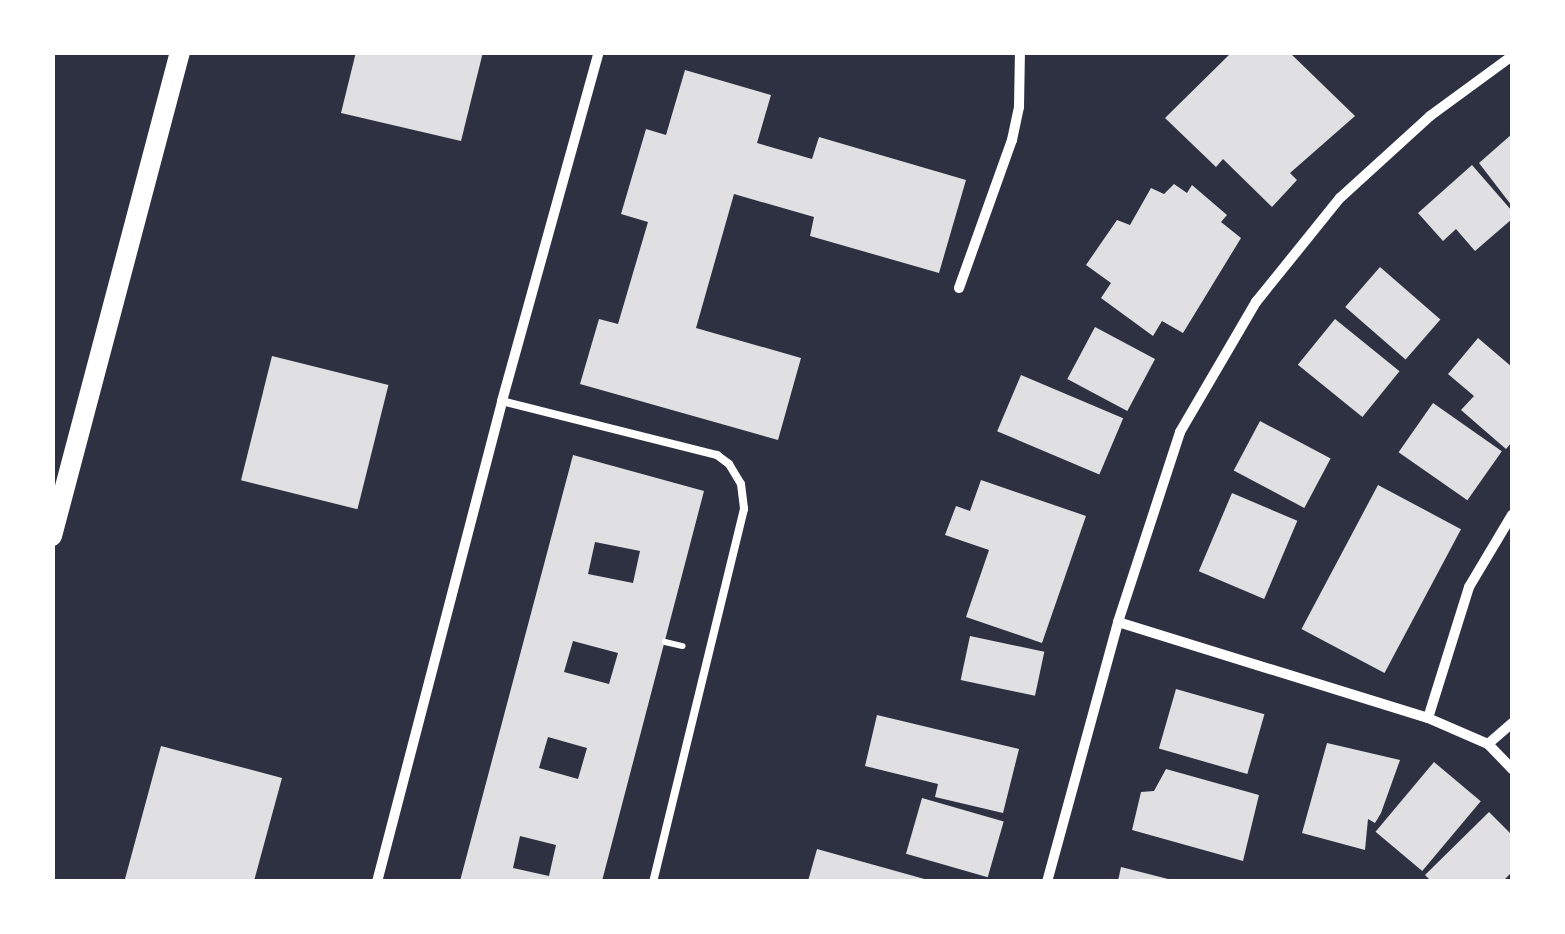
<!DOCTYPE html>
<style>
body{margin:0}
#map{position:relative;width:1565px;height:934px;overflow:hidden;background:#2d3142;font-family:"Space Grotesk",sans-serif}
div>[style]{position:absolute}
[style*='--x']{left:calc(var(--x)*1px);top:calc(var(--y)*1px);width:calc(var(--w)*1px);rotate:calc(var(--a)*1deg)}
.building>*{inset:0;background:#e0e0e3;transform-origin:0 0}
.path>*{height:6px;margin:-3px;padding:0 3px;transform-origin:3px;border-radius:3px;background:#fff}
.service>*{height:8px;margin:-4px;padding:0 4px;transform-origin:4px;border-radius:4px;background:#fff}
.minor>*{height:10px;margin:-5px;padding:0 5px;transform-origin:5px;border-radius:5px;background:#fff}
.secondary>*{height:20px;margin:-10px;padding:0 10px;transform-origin:10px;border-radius:10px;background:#fff}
span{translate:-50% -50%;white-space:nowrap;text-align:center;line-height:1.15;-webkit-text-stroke:8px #fff;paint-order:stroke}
.frame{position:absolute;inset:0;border:55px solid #fff;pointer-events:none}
</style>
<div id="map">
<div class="building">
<i style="clip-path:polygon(356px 52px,483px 52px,461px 141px,341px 113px)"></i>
<i style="clip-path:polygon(1232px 52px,1289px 52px,1355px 116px,1290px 173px,1297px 180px,1272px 207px,1223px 159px,1216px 167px,1165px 118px)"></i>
<i style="clip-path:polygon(685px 70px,771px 95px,757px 143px,812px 159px,819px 137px,966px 180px,939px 273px,810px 236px,814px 217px,734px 194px,696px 328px,801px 358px,778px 440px,580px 384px,599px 319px,618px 324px,648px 222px,621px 214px,646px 129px,666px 135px)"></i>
<i style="clip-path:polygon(1512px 134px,1512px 206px,1479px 163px)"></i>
<i style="clip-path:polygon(1472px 165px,1512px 211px,1512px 219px,1475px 251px,1456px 229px,1443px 241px,1418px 213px)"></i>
<i style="clip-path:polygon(1174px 184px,1187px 193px,1192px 185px,1227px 215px,1221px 222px,1241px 238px,1183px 333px,1162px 321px,1153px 336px,1101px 298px,1111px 283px,1086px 265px,1117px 220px,1130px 225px,1151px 188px,1164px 194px)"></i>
<i style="left:1380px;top:267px;width:80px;height:53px;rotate:41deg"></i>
<i style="left:1335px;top:319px;width:83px;height:59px;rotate:39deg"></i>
<i style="left:1095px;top:327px;width:68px;height:59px;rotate:28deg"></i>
<i style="clip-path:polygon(1478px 338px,1512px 367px,1512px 442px,1506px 449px,1461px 410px,1474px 396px,1448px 374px)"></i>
<i style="left:272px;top:356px;width:120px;height:128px;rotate:14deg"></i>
<i style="left:1021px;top:375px;width:111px;height:61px;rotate:23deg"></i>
<i style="left:1433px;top:403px;width:84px;height:60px;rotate:35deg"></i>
<i style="left:1260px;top:421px;width:80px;height:56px;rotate:28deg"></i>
<i style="clip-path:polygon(evenodd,573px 455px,704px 491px,602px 881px,460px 881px,573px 455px,595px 542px,640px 551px,633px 583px,588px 574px,595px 542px,573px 455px,573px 641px,618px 653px,609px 684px,564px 672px,573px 641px,573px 455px,548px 737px,587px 748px,578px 779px,539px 768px,548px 737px,573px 455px,520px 836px,556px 845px,549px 876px,513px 868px,520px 836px)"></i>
<i style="clip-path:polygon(981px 480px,1086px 516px,1042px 643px,966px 617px,989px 550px,945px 535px,956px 506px,970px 511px)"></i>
<i style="left:1378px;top:485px;width:94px;height:163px;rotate:28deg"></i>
<i style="left:1232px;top:493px;width:71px;height:85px;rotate:23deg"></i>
<i style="left:970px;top:636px;width:76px;height:45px;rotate:12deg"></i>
<i style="left:1176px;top:689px;width:92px;height:62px;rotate:16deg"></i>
<i style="clip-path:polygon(877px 715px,1019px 749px,1003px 813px,935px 797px,938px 784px,865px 766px)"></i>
<i style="clip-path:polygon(1327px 743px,1400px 760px,1381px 813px,1375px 823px,1368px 819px,1365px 850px,1302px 833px)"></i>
<i style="clip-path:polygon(161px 746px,282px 778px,254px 881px,125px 879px)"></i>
<i style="left:1434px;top:762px;width:61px;height:91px;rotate:40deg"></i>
<i style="clip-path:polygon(1166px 769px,1259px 795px,1243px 861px,1132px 830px,1141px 792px,1154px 791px)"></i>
<i style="left:922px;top:798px;width:85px;height:58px;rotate:16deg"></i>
<i style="clip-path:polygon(1489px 812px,1512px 835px,1512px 872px,1503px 881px,1431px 881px,1425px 875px)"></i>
<i style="clip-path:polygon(817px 849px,928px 880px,928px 881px,808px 881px)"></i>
<i style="clip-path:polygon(1121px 867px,1172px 880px,1172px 881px,1118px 881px)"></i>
</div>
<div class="path">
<i style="--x:665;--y:642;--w:18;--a:13"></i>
</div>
<div class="service">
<i style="--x:502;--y:401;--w:222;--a:14.1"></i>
<i style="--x:717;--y:455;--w:15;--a:37"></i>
<i style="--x:729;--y:464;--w:23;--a:59"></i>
<i style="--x:741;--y:484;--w:25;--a:83"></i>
<i style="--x:744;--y:509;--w:384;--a:103.7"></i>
</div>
<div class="minor">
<i style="--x:959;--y:288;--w:157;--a:-70.3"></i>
<i style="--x:1012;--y:140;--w:34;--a:-78"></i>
<i style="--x:1019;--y:107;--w:55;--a:-89"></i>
<i style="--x:1118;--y:622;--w:325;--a:17.2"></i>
<i style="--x:1428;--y:718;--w:65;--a:23.4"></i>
<i style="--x:1488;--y:744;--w:35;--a:46"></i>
<i style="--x:1428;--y:718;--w:137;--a:-72.6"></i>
<i style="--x:1469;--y:587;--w:84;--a:-59.2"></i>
<i style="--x:1488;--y:744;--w:32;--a:-41"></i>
<i style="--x:377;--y:882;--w:497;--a:-75.4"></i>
<i style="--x:502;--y:401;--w:362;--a:-74.5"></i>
<i style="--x:1047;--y:882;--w:270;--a:-74.7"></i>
<i style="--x:1118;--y:622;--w:200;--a:-71.9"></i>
<i style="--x:1180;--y:432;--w:151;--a:-59.7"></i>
<i style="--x:1256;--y:302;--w:134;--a:-51.1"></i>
<i style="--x:1340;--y:198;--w:122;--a:-42.3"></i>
<i style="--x:1430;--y:116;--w:102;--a:-36.2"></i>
</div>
<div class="secondary">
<i style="--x:52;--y:536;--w:501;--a:-75.19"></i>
</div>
<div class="frame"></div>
</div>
